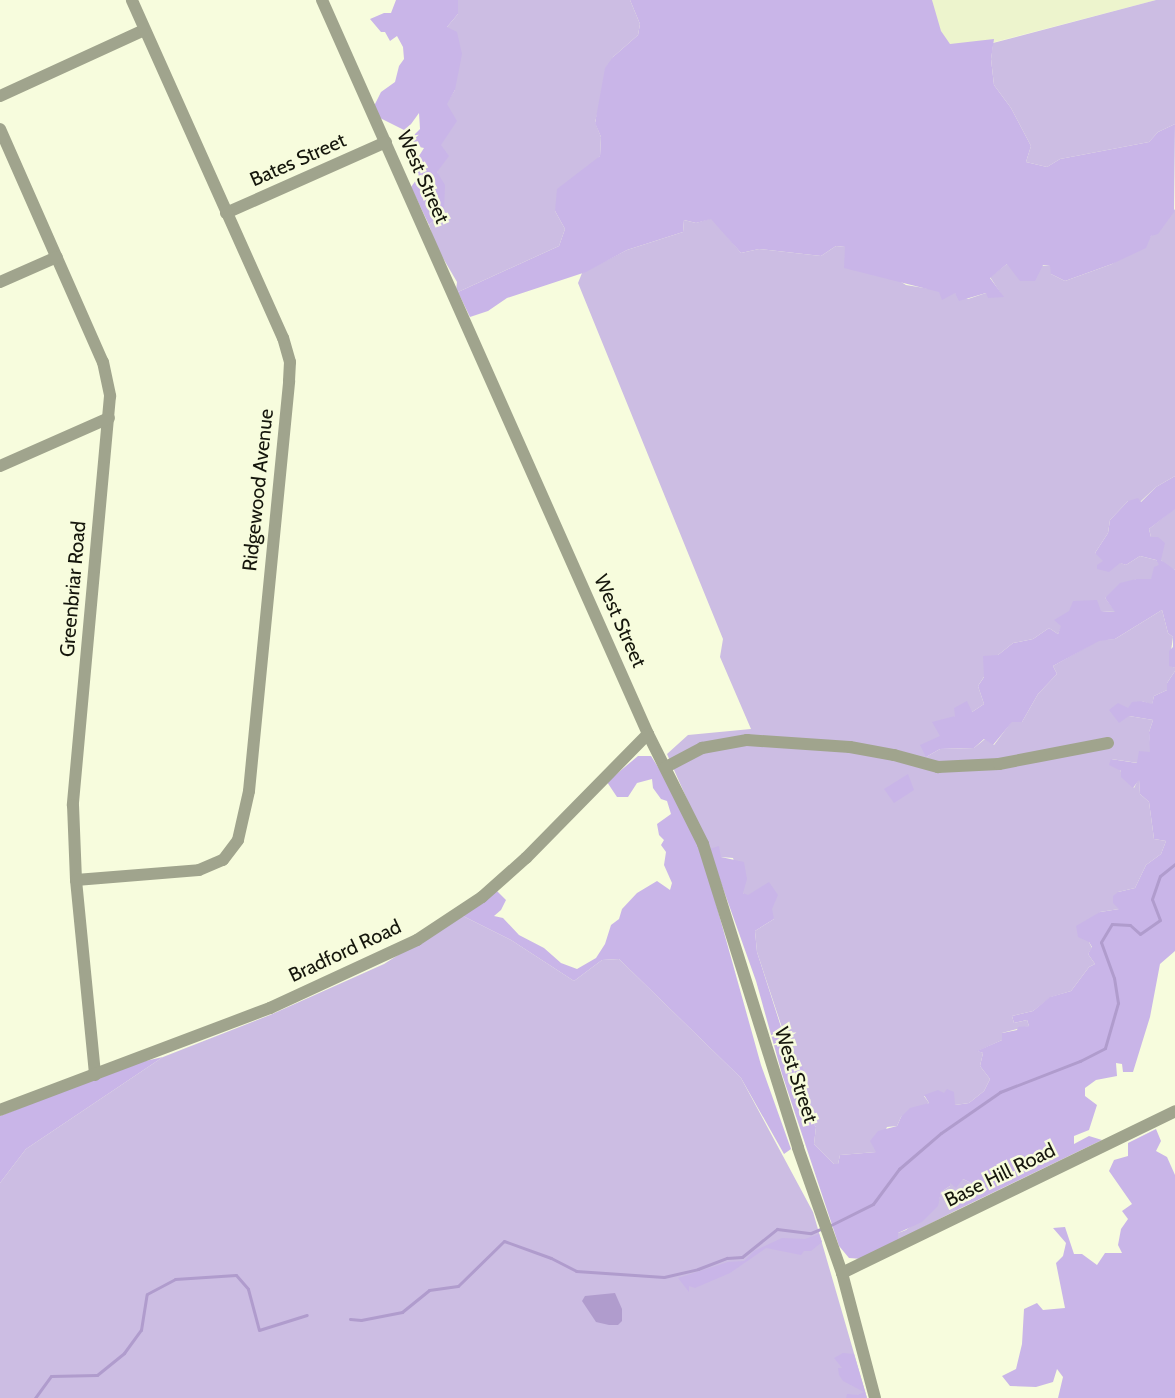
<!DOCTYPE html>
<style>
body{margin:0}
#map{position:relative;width:1175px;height:1398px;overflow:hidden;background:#f7fcdd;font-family:Cabin,sans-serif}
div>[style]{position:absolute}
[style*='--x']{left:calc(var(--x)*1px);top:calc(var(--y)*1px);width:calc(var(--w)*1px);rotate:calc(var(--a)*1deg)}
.built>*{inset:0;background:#edf4cd}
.green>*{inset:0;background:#ccbde3}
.forest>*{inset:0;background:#c9b5e8}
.water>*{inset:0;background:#b09ccd}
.stream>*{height:3px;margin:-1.5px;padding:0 1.5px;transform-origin:1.5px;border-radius:1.5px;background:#b09ccd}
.minor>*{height:12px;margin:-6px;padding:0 6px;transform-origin:6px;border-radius:6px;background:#a0a48d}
span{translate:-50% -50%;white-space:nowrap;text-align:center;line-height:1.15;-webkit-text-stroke:5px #f7fcdd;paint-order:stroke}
.street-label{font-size:20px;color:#15160c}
</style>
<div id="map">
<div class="built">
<i style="clip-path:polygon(917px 0,1156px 0,934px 58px)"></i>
</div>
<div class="green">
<i style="clip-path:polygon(458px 0,630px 0,640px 24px,638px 35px,613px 57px,595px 122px,601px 137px,600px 156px,555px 211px,565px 229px,559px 246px,458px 292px,456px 291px,457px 282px,436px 246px,429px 225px,444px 209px,437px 172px,446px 104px,455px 90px,447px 27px,458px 14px)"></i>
<i style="clip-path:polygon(1156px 0,1175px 0,1175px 124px,1158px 132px,1149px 142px,1060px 159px,1047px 167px,1026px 162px,1031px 146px,1011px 108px,994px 85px,991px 59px,993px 43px)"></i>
<i style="clip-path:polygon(1175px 209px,1175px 476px,1156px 487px,1140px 502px,1128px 501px,1110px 520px,1108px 533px,1095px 553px,1126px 565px,1140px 556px,1156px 560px,1160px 565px,1151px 580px,1136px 579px,1105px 598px,1116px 612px,1101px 611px,1062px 626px,1058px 634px,1049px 628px,1033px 639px,1013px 643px,998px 655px,978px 686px,984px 704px,972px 712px,955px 716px,926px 757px,940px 749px,974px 748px,985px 739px,994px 745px,1012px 721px,1022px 722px,1038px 694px,1057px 674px,1053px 666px,1099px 640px,1115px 639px,1162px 610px,1168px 633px,1173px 637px,1169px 665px,1175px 668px,1175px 671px,1167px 683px,1167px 690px,1154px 696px,1152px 705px,1142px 701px,1129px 716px,1153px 720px,1149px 732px,1151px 752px,1138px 763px,1111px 759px,1134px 788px,1139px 778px,1140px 794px,1149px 802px,1154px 839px,1166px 841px,1161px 854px,1146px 865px,1135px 888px,1118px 892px,1119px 909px,1100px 912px,1089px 942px,1092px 948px,1088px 954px,1095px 964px,1089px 967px,1071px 991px,1051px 997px,1033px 1011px,1012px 1016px,1014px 1023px,1027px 1020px,1029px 1026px,1002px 1033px,1002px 1040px,978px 1051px,983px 1053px,980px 1066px,990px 1079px,984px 1091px,969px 1103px,955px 1105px,944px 1094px,924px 1096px,929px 1103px,901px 1117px,897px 1126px,887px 1127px,876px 1152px,840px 1155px,838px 1164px,834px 1164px,814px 1144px,816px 1127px,806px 1114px,800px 1098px,807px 1081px,801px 1067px,791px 1055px,757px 952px,755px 931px,774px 919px,743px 893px,733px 858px,721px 857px,709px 849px,667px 754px,688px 735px,751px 729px,720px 657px,723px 639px,578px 283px,582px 273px,627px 250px,683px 232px,684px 220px,696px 223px,712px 218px,741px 253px,759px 249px,821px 256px,836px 246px,845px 247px,906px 285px,955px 293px,968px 299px,986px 293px,1003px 297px,990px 277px,1007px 264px,1051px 266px,1051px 274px,1065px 281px,1112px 264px,1151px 236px)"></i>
<i style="clip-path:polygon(1175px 508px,1175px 570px,1168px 567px,1161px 560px,1159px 541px,1151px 537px,1149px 529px)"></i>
<i style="clip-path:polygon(461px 915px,511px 940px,574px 981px,602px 960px,619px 959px,741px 1078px,813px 1212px,867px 1398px,0 1398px,0 1183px,26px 1149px,163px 1057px,270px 1015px,384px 964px)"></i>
<i style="clip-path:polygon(963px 1179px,971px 1183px,957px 1210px,898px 1240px,898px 1233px,906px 1230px,937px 1206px,941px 1192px,950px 1186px,950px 1182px)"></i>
</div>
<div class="forest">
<i style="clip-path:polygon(396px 0,458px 0,458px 14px,447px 27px,457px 32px,462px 54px,455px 90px,447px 104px,457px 121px,441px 145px,449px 156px,437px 172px,445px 185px,444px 210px,429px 225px,411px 187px,419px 176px,412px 167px,424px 148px,414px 146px,411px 138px,420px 129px,419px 113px,406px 131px,378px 117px,374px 106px,381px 92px,395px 82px,399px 66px,404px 59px,403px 47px,397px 36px,390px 41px,385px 32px,381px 32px,370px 19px,384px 13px,391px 13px)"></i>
<i style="clip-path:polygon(630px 0,932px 0,941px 31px,950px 44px,994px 39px,991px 59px,994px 85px,1011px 108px,1031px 146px,1026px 162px,1047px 167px,1060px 159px,1149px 142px,1158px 132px,1175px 124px,1174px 212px,1158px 234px,1151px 236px,1146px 248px,1112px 264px,1065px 281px,1051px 274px,1050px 266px,1043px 265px,1035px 281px,1020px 281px,1007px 264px,990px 278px,1004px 297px,988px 298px,986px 293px,959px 301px,955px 293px,942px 300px,939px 292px,844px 268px,845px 247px,836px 246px,821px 256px,759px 249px,741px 253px,711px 219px,696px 223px,684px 220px,683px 232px,627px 250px,586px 272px,507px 298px,488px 311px,470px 317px,458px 292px,559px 246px,565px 229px,555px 211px,557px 189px,600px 156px,601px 137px,595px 123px,605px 68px,613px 57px,638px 35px,640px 24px)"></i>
<i style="clip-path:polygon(1175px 476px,1175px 509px,1149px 529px,1151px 537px,1158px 537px,1165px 543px,1161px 560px,1175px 570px,1175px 668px,1169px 666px,1169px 651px,1173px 647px,1173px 637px,1168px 633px,1162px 610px,1115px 639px,1099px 641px,1053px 666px,1057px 674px,1038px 694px,1022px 722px,1012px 722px,993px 745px,984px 739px,974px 748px,940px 749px,926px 757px,920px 745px,940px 736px,932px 722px,955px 716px,954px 708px,967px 701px,972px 712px,984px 704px,978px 686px,984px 677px,983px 656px,998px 655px,1013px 643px,1033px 639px,1049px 628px,1058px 634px,1061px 626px,1054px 620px,1069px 611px,1073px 601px,1097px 600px,1101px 611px,1115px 612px,1105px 598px,1120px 583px,1136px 579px,1151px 579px,1154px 567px,1159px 565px,1156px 560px,1140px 556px,1126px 565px,1120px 563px,1109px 572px,1097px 569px,1097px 565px,1103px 561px,1095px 553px,1108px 533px,1110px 520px,1128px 501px,1138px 498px,1141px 502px,1156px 487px)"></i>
<i style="clip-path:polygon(1175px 671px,1175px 951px,1160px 964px,1150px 1017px,1133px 1072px,1123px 1072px,1122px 1064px,1116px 1063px,1117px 1076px,1096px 1080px,1085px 1088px,1085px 1096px,1097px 1105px,1089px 1130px,1074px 1136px,1074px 1144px,1089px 1136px,1102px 1140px,957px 1210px,950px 1205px,951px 1197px,964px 1194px,971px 1183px,963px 1179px,956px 1188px,950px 1183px,950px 1186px,941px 1192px,938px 1206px,922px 1222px,898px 1233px,898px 1240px,862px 1259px,849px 1258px,839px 1246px,782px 1074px,756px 981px,709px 849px,719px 846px,721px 857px,744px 862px,747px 879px,743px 893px,748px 895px,769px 882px,778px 895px,772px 909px,774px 919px,755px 931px,757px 952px,790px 1055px,801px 1061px,808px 1088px,800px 1098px,806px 1114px,816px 1127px,814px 1144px,834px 1164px,838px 1164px,840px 1155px,876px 1152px,870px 1141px,878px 1131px,897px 1126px,901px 1117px,910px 1108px,929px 1103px,924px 1095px,938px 1090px,944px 1093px,947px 1089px,954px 1092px,955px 1105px,969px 1103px,984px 1091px,990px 1079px,980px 1066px,983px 1053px,977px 1051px,1002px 1040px,1002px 1033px,1017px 1030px,1018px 1027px,1029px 1026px,1027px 1020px,1014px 1023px,1012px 1016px,1033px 1011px,1050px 997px,1071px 991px,1089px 967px,1095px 964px,1088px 954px,1092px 947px,1089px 942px,1078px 937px,1076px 926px,1100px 912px,1119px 909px,1113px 903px,1113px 896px,1118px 892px,1135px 888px,1146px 865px,1161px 854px,1166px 841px,1154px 839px,1149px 802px,1140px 794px,1139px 780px,1133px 788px,1121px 777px,1121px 771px,1109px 765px,1111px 759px,1137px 763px,1139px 751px,1150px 752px,1149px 732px,1153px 720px,1129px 716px,1119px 723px,1109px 710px,1118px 703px,1128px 708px,1132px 702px,1142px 701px,1152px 704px,1154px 696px,1167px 690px,1167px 683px)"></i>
<i style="clip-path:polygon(638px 756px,651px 756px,665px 778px,701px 850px,761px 1065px,791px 1149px,784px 1154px,741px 1078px,619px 959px,602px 960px,574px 981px,511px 940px,461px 915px,497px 891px,506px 900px,501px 910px,494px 916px,503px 918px,519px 935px,544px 948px,561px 963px,577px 969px,596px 958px,605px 944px,611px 925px,619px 919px,622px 909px,637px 893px,657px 881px,670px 890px,672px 883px,664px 865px,666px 852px,661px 845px,664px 840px,659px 835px,657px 824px,671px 814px,667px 801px,661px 799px,653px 788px,652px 779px,637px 783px,628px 797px,617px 797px,607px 782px)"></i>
<i style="clip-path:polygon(908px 774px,914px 790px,894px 803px,884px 789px)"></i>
<i style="clip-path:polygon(163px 1057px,26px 1149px,0 1183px,0 1116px,132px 1064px)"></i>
<i style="clip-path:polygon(1156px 1129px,1161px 1141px,1156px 1151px,1167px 1157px,1175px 1175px,1175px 1398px,1058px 1398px,1063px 1377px,1057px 1369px,1053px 1382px,1036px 1387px,1010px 1386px,1002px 1376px,1016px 1369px,1022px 1344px,1024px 1309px,1037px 1303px,1043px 1310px,1065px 1308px,1056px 1263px,1063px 1256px,1066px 1243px,1053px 1228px,1065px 1227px,1074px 1254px,1082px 1254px,1097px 1265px,1105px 1253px,1122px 1253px,1118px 1245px,1121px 1229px,1128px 1219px,1122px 1211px,1132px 1204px,1109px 1171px,1114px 1160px,1128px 1156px,1128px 1143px)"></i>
<i style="clip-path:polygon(819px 1234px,822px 1242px,811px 1251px,804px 1251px,801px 1255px,766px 1248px,730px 1273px,695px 1288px,689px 1286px,689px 1292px,678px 1278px,728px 1262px,744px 1261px,754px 1251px,782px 1238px,805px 1239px)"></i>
<i style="clip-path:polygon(843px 1353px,854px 1354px,867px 1398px,846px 1398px,847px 1394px,858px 1395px,864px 1392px,843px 1381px,839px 1375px,838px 1368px,842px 1368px,834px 1358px)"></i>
</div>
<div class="water">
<i style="clip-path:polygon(615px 1293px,622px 1309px,622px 1321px,618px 1325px,609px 1325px,596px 1322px,582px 1301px,585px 1296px)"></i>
</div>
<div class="stream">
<i style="--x:829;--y:1226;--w:49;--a:-26.6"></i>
<i style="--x:873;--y:1204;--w:44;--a:-53.4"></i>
<i style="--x:899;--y:1169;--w:55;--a:-40.6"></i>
<i style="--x:941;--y:1133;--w:72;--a:-34.8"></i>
<i style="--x:1000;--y:1092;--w:86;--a:-21.2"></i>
<i style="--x:1080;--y:1061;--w:28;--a:-27"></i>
<i style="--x:1105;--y:1048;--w:47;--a:-73.9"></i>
<i style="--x:1118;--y:1003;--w:25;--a:-99"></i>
<i style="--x:1114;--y:978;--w:38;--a:-110"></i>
<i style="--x:1101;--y:942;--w:21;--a:-59"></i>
<i style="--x:1112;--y:924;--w:18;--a:3"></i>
<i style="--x:1130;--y:925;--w:13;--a:42"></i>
<i style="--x:1140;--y:934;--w:24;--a:-35"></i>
<i style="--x:1160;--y:920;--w:22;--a:-111"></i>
<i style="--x:1152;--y:899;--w:24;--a:-71"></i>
<i style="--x:1160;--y:876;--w:19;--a:-39"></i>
<i style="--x:350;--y:1319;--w:11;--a:5"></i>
<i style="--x:361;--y:1320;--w:42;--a:-11"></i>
<i style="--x:402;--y:1312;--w:35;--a:-39"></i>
<i style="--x:429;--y:1290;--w:29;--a:-8"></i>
<i style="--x:458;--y:1286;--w:64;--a:-44.4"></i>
<i style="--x:504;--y:1241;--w:50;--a:19.9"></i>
<i style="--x:551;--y:1258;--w:28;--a:27"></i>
<i style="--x:576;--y:1271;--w:88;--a:3.9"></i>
<i style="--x:664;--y:1277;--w:35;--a:-13"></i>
<i style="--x:698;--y:1269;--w:31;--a:-21"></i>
<i style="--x:727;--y:1258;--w:15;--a:-4"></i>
<i style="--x:742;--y:1257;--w:45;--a:-38.7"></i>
<i style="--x:777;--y:1229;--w:34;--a:7"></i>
<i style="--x:811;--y:1233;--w:13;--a:-23"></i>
<i style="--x:35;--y:1398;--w:27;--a:-54"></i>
<i style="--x:51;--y:1376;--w:46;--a:-1.2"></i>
<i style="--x:97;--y:1375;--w:35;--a:-39"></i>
<i style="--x:124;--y:1353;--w:29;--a:-54"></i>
<i style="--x:141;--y:1330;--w:36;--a:-81"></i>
<i style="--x:147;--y:1294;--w:32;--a:-28"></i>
<i style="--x:175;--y:1279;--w:61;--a:-3.8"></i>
<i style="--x:236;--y:1275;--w:18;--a:49"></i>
<i style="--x:248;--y:1289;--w:42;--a:75"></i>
<i style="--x:259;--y:1330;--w:50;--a:-17.4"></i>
</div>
<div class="minor">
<i style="--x:322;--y:0;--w:803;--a:66.05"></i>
<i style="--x:648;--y:734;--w:123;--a:63.4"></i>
<i style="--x:703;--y:844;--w:318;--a:72.6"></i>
<i style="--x:798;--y:1148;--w:133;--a:70.6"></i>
<i style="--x:842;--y:1273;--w:129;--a:75.2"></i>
<i style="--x:0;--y:96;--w:158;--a:-24.6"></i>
<i style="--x:0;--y:129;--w:255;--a:66.2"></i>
<i style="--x:103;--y:362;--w:35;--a:78"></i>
<i style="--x:110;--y:396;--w:411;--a:95.2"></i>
<i style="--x:73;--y:805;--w:75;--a:87.7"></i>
<i style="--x:76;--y:880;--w:196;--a:84.4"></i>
<i style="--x:226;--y:213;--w:175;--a:-23.9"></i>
<i style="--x:0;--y:282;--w:62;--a:-23.7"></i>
<i style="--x:0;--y:466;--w:119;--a:-23.8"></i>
<i style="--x:666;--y:767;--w:41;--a:-27.8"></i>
<i style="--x:702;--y:748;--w:46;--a:-10.1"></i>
<i style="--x:747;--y:740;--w:103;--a:3.9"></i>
<i style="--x:850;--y:747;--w:45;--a:10.3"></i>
<i style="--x:894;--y:755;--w:46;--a:15.3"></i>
<i style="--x:938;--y:767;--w:61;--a:-2.8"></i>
<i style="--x:999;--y:764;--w:111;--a:-10.9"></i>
<i style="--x:76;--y:880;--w:123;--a:-4.6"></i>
<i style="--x:199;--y:870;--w:26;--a:-23"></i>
<i style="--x:223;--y:860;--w:25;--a:-53"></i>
<i style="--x:238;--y:840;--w:50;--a:-77.3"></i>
<i style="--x:249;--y:791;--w:412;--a:-84.4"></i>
<i style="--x:289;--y:381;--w:19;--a:-87"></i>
<i style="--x:290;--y:362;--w:25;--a:-106"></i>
<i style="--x:283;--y:338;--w:370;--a:-114.1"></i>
<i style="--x:0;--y:1110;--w:289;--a:-20.7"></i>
<i style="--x:270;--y:1008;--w:162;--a:-24.8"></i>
<i style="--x:417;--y:940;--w:78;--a:-33.5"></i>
<i style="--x:482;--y:897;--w:59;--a:-41.6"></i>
<i style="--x:526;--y:858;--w:174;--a:-45.5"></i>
<i style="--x:842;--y:1273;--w:370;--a:-25.9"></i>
</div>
<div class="street-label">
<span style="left:298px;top:160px;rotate:-24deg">Bates Street</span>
<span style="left:423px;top:177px;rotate:66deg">West Street</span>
<span style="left:258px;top:490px;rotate:-84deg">Ridgewood Avenue</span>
<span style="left:73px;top:589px;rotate:-85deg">Greenbriar Road</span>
<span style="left:620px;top:621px;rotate:66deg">West Street</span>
<span style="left:345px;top:951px;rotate:-25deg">Bradford Road</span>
<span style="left:796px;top:1075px;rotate:72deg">West Street</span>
<span style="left:1000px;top:1175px;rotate:-26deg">Base Hill Road</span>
</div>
</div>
